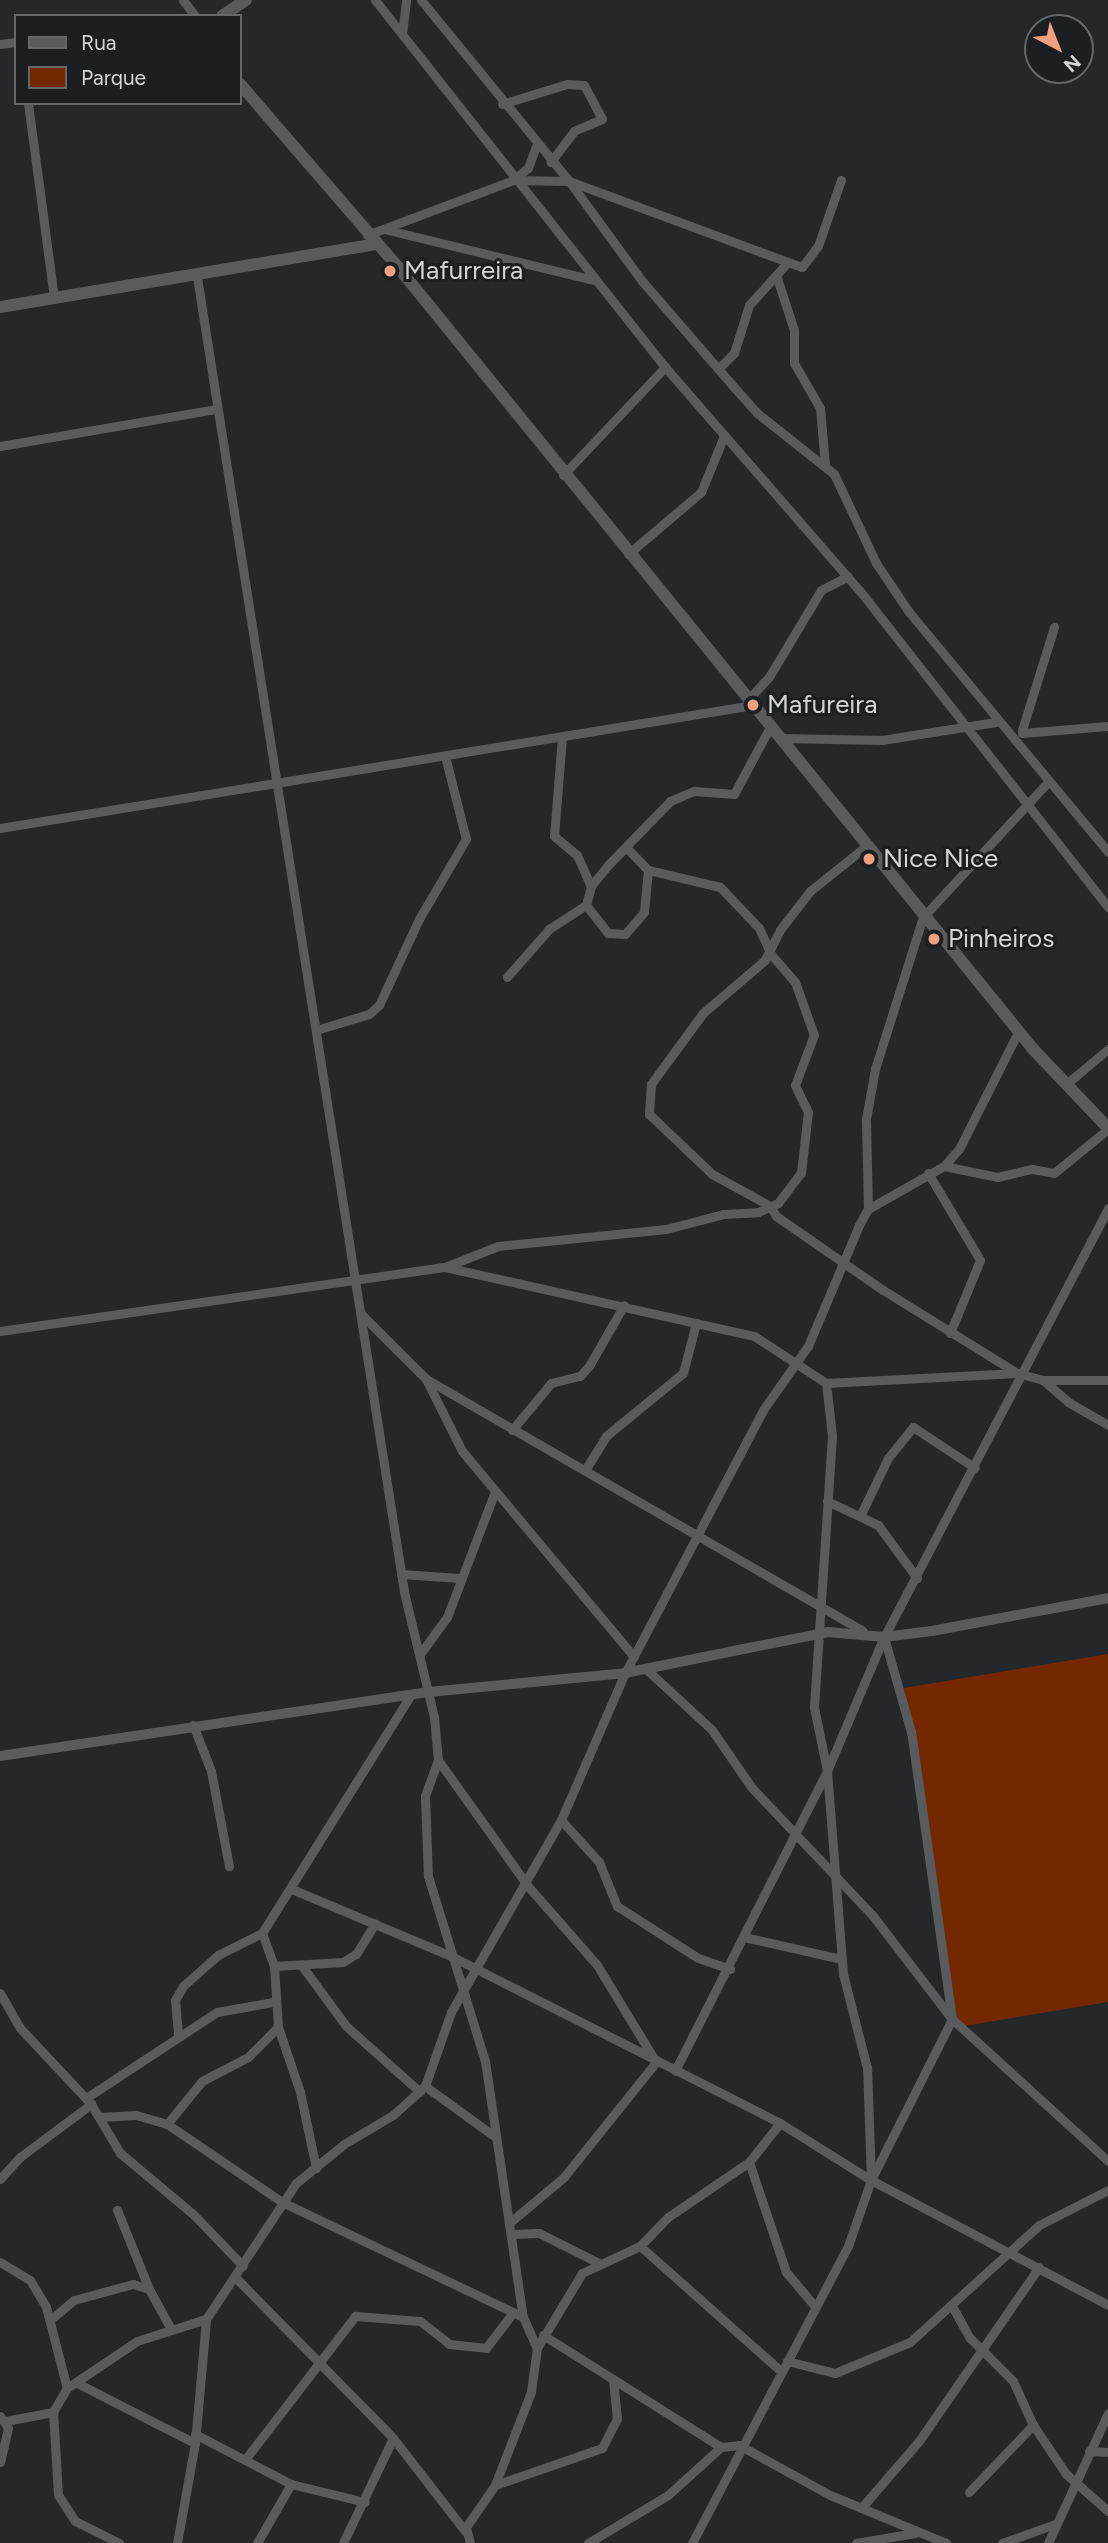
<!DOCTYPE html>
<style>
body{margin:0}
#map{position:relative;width:1108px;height:2543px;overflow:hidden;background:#25282b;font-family:Figtree,sans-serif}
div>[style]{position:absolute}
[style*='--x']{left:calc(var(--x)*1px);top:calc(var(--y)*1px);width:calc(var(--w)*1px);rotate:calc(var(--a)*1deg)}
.green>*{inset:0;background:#742800}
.minor>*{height:9px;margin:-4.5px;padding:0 4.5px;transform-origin:4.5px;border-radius:4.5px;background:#595c5f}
.tertiary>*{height:10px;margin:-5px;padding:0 5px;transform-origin:5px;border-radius:5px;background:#595c5f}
.secondary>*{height:12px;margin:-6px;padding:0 6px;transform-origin:6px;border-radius:6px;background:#595c5f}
.dots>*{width:19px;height:19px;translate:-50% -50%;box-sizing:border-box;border:4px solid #1c1f22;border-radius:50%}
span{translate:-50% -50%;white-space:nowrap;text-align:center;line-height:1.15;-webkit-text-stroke:6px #1c1f22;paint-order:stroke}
.poi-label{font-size:26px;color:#d3d5d7}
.left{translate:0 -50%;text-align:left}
.legend{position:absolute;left:14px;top:14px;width:228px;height:91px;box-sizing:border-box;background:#1c1f22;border:2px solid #65686a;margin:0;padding:9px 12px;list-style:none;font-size:21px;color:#d3d5d7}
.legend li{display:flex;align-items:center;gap:14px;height:35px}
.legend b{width:35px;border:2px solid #65686a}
.north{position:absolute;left:1024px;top:14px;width:70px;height:70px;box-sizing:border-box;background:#1c1f22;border:2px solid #65686a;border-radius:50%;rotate:138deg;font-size:19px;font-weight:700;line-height:28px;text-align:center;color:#d3d5d7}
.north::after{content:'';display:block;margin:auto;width:24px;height:32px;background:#f2a080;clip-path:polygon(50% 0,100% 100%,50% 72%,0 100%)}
</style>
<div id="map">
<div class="green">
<i style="clip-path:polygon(1108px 1654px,1108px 2002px,958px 2027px,904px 1688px)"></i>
</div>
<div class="minor">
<i style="--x:183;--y:0;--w:20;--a:53"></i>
<i style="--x:375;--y:0;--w:468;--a:51.7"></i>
<i style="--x:665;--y:367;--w:297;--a:49"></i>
<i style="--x:860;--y:591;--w:402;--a:51.9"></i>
<i style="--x:421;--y:0;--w:234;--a:50.7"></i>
<i style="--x:569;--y:181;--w:248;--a:20.3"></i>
<i style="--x:802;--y:267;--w:26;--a:-53"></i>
<i style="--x:818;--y:246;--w:70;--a:-70.8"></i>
<i style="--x:402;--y:34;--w:34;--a:-83"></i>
<i style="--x:0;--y:44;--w:16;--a:-7"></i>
<i style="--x:28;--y:103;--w:197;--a:82.4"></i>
<i style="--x:502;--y:104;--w:68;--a:-17.1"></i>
<i style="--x:567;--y:84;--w:17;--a:3"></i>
<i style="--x:584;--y:85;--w:38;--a:62"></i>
<i style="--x:602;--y:119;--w:30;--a:157"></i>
<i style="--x:574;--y:131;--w:39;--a:127"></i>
<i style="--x:513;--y:180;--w:56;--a:1"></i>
<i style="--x:569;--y:181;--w:124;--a:53.9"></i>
<i style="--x:642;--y:281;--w:138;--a:49.1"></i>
<i style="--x:732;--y:385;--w:38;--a:48"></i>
<i style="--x:757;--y:413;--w:98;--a:38.4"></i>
<i style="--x:834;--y:474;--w:98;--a:64.7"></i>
<i style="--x:876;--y:563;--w:59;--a:56"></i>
<i style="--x:909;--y:612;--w:312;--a:50.3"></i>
<i style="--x:384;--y:229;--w:215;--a:13.7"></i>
<i style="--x:367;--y:235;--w:156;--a:-20.6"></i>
<i style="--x:513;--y:180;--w:19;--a:-39"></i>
<i style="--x:528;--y:168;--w:23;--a:-70"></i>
<i style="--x:776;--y:275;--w:58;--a:71.9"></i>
<i style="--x:794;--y:330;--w:33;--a:90"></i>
<i style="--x:794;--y:363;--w:52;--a:60"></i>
<i style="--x:820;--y:408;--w:57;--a:85"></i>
<i style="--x:197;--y:277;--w:1331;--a:81.05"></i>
<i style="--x:404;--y:1592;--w:129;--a:76.5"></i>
<i style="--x:434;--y:1717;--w:43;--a:84.7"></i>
<i style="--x:438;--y:1760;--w:38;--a:110"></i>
<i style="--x:425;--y:1796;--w:80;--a:87.9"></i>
<i style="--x:428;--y:1876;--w:194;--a:72.9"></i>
<i style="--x:485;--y:2061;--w:259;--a:81.6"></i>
<i style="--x:523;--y:2317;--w:34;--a:66"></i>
<i style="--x:537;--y:2348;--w:44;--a:97.8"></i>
<i style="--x:531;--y:2392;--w:100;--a:111.2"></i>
<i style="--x:495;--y:2485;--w:51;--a:124.6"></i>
<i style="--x:466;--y:2527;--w:16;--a:76"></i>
<i style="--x:718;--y:369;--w:23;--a:-45"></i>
<i style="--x:734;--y:353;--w:50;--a:-72.6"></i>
<i style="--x:749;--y:305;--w:55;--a:-47.9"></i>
<i style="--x:0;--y:446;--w:220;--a:-9.7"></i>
<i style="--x:563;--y:475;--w:149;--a:-46.6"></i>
<i style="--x:628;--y:554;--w:96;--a:-40.3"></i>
<i style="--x:701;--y:492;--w:61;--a:-67.7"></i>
<i style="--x:748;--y:700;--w:31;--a:-48"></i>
<i style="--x:769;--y:677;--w:101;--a:-59.1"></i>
<i style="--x:821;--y:590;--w:30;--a:-27"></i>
<i style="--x:1022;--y:730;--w:108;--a:-72.7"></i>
<i style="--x:1022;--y:733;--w:86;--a:-4.7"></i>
<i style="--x:562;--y:737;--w:99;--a:94.6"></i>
<i style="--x:554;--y:836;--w:30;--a:40"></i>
<i style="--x:577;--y:855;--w:34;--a:66"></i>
<i style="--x:780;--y:738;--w:102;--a:1.1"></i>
<i style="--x:882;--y:740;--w:115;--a:-9"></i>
<i style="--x:0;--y:828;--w:763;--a:-9.28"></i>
<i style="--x:865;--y:847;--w:70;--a:141.3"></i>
<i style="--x:810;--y:891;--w:49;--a:127.6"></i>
<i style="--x:780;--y:930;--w:34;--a:117"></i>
<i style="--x:765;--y:960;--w:82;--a:139.5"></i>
<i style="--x:703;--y:1013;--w:88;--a:126.2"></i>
<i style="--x:651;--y:1084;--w:30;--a:94"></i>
<i style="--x:649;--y:1114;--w:87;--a:43.6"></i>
<i style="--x:712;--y:1174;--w:66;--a:28.9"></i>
<i style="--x:770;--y:1206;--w:12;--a:59"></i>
<i style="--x:776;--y:1216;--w:130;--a:34.7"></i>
<i style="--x:883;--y:1290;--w:158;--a:31.8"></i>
<i style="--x:1017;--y:1373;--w:27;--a:15"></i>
<i style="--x:1043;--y:1380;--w:65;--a:0"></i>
<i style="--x:586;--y:905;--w:36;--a:52"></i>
<i style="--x:608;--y:933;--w:17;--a:3"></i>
<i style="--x:625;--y:934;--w:29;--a:-49"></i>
<i style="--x:644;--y:912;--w:42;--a:-84.6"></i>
<i style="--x:507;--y:977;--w:64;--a:-48.8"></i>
<i style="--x:549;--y:929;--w:44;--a:-33"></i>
<i style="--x:586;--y:905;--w:20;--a:-75"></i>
<i style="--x:591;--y:886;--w:28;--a:-51"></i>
<i style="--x:609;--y:864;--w:88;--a:-45.9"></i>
<i style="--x:670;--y:801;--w:26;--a:-23"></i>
<i style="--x:694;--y:791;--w:40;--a:4.3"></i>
<i style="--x:734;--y:794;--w:76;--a:-61.8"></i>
<i style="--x:316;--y:1030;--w:55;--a:-16.8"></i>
<i style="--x:369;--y:1014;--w:13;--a:-42"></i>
<i style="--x:379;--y:1005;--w:95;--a:-65.1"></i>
<i style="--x:419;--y:919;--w:93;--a:-59.6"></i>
<i style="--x:466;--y:839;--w:86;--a:-104.2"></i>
<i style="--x:1065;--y:1085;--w:56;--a:-39.9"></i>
<i style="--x:944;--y:1166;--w:54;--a:11.7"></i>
<i style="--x:997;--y:1177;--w:36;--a:-13"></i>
<i style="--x:1032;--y:1169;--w:22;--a:10"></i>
<i style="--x:1054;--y:1173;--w:70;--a:-39.2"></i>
<i style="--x:928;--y:1173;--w:101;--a:59.1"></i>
<i style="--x:980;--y:1260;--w:79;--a:112.3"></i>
<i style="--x:868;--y:1209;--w:90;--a:-91.3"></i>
<i style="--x:866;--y:1119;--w:51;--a:-79.8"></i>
<i style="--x:875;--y:1069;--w:159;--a:-72.5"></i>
<i style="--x:923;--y:917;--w:185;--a:-47.2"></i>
<i style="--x:445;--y:1267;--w:57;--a:-21.6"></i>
<i style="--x:498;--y:1246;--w:169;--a:-5.8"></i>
<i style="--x:666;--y:1229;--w:59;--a:-14.7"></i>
<i style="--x:723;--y:1214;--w:35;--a:-3"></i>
<i style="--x:758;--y:1212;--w:22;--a:-24"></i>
<i style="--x:778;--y:1203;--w:38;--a:-53"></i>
<i style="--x:801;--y:1173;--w:61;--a:-83.5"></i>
<i style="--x:808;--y:1112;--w:30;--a:-116"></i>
<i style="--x:795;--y:1085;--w:53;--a:-69.2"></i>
<i style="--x:814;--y:1035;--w:56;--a:-109.7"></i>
<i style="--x:795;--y:982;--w:35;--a:-131"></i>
<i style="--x:772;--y:956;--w:31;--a:-115"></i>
<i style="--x:759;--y:928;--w:57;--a:-133.6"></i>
<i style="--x:720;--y:887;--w:74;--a:-166.7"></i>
<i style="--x:648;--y:870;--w:29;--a:-134"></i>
<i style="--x:361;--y:1314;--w:92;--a:45"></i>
<i style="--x:426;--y:1379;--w:504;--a:29.97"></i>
<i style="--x:0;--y:1331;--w:450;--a:-8.2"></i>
<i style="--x:445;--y:1267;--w:317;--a:12.6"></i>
<i style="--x:754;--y:1336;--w:86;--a:33.1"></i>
<i style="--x:826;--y:1383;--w:53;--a:83.5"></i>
<i style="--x:832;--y:1436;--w:272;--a:93.8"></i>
<i style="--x:814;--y:1707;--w:65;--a:78.5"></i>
<i style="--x:827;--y:1771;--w:336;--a:116.9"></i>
<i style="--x:426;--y:1379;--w:80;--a:63.4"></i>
<i style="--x:462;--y:1451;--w:268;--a:50.1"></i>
<i style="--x:1043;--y:1380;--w:33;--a:41"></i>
<i style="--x:1068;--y:1402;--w:46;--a:29.9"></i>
<i style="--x:826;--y:1383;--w:191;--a:-3"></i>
<i style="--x:512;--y:1430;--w:61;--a:-50.3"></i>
<i style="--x:551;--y:1383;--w:30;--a:-14"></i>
<i style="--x:580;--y:1376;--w:13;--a:-48"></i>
<i style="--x:589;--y:1366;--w:70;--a:-60.2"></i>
<i style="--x:585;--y:1470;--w:40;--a:-58"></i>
<i style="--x:606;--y:1436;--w:99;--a:-39.3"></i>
<i style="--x:683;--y:1373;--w:52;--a:-75.4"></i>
<i style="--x:827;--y:1501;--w:56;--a:25.2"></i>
<i style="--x:878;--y:1525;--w:66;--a:53.7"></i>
<i style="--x:860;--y:1516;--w:64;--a:-64.2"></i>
<i style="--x:888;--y:1458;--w:40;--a:-51"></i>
<i style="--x:913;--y:1427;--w:74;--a:33.5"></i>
<i style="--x:401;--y:1574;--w:59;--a:3.9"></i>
<i style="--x:420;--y:1654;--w:46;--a:-53.9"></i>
<i style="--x:447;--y:1617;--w:135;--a:-69.1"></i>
<i style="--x:646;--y:1669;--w:90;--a:42.7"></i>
<i style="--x:712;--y:1730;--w:70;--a:55.4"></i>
<i style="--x:752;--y:1788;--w:176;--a:46.6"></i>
<i style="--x:873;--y:1916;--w:130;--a:52.5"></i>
<i style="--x:952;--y:2019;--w:211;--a:42.3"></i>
<i style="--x:193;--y:1725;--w:49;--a:68.6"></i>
<i style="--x:211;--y:1771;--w:97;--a:79.3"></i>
<i style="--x:438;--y:1760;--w:153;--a:54.5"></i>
<i style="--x:527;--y:1885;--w:106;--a:48.8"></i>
<i style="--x:597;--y:1965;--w:114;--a:58.7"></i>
<i style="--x:656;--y:2062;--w:147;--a:128.7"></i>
<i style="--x:564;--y:2177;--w:72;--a:140.1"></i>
<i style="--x:561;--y:1820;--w:57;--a:47.9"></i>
<i style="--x:599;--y:1862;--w:48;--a:67.8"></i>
<i style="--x:617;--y:1906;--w:96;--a:32.7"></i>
<i style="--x:698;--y:1958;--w:34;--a:19"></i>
<i style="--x:294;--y:1890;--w:170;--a:22.8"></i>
<i style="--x:451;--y:1956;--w:369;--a:26.9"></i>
<i style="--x:780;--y:2123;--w:107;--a:32.1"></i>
<i style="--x:871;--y:2180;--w:268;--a:27.8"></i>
<i style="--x:262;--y:1933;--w:35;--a:70"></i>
<i style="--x:274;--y:1966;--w:61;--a:86.2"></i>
<i style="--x:278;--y:2027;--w:69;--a:71.3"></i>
<i style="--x:300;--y:2092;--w:78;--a:78.1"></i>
<i style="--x:744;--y:1937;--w:99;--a:12.8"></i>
<i style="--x:274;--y:1966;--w:69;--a:-3.3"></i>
<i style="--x:343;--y:1962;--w:15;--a:-32"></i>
<i style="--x:356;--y:1954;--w:36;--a:-58"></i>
<i style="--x:302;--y:1966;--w:74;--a:53.7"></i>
<i style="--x:346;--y:2026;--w:99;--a:41.7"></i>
<i style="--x:0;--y:1993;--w:40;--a:60.3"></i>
<i style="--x:20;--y:2028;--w:104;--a:46.9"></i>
<i style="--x:91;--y:2104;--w:57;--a:59.4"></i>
<i style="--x:120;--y:2153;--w:95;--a:39.9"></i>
<i style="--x:193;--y:2214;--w:72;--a:46.1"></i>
<i style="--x:178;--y:2034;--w:34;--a:-95"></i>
<i style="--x:175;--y:2000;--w:16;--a:-60"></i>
<i style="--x:183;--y:1986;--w:47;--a:-41.5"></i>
<i style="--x:218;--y:1955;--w:49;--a:-26.6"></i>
<i style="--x:262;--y:1933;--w:279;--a:-58"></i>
<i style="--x:425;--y:2086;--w:85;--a:35.9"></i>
<i style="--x:86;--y:2098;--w:157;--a:-33.3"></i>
<i style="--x:217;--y:2012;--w:57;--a:-10.1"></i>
<i style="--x:99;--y:2117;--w:37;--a:-3"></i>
<i style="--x:136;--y:2115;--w:32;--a:16"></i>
<i style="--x:167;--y:2124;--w:139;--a:34.1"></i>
<i style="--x:282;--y:2202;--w:267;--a:25.5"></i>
<i style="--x:167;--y:2124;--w:55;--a:-50.9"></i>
<i style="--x:202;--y:2081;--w:52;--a:-27.6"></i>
<i style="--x:248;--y:2057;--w:42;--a:-45"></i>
<i style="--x:749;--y:2162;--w:116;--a:71.4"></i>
<i style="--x:786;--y:2272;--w:43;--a:49.7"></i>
<i style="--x:0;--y:2179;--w:30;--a:-48"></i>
<i style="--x:20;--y:2157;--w:89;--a:-36.7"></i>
<i style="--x:871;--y:2180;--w:112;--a:-92"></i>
<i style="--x:867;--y:2068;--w:97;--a:-104.3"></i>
<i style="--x:843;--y:1974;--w:204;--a:-94.5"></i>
<i style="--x:827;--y:1771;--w:146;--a:-67"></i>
<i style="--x:884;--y:1637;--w:484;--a:-62.4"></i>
<i style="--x:117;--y:2210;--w:85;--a:67.9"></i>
<i style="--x:511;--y:2234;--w:28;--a:-2"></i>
<i style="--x:539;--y:2233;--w:67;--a:26.6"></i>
<i style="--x:640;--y:2246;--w:188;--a:41.6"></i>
<i style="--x:0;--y:2262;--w:35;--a:31"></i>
<i style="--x:30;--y:2280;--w:31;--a:59"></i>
<i style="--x:46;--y:2307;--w:84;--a:75.5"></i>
<i style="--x:236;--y:2278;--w:224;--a:45.5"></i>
<i style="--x:393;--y:2438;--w:118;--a:52.3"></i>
<i style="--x:952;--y:2306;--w:37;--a:61"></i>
<i style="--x:970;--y:2338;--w:61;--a:45"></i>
<i style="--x:1013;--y:2381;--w:48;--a:65.6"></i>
<i style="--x:1033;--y:2425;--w:59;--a:56"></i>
<i style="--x:1066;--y:2474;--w:56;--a:41.4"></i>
<i style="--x:50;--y:2320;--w:31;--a:-40"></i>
<i style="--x:74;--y:2300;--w:61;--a:-15.2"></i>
<i style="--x:133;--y:2284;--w:17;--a:17"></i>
<i style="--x:149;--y:2289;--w:46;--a:61.2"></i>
<i style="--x:543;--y:2335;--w:210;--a:32.2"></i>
<i style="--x:537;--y:2348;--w:87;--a:-59"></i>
<i style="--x:582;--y:2273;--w:64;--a:-25"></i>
<i style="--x:640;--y:2246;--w:40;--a:-46"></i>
<i style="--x:668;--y:2217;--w:98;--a:-34.2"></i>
<i style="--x:749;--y:2162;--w:50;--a:-51.5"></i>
<i style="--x:787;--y:2361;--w:49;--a:14"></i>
<i style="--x:835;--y:2373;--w:81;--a:-22.5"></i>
<i style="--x:910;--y:2342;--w:174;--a:-42.2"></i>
<i style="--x:1039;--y:2225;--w:77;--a:-26.9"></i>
<i style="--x:77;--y:2383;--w:132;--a:27"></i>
<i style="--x:0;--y:2416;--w:14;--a:56"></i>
<i style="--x:8;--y:2428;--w:35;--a:103"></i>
<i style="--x:5;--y:2421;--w:49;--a:-10.6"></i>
<i style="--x:195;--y:2434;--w:108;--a:27.5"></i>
<i style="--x:291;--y:2484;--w:76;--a:13.7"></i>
<i style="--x:1089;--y:2451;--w:19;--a:3"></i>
<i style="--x:247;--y:2457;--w:178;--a:-52.5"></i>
<i style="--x:355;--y:2316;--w:65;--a:4.4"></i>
<i style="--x:420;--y:2321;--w:37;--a:38"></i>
<i style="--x:449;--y:2344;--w:37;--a:6"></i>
<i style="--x:486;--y:2348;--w:43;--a:-52.6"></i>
<i style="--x:495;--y:2485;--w:113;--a:-19.1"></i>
<i style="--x:602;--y:2448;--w:33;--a:-63"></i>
<i style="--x:617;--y:2419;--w:40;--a:-95.7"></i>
<i style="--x:969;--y:2492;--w:93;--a:-46.3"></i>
<i style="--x:862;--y:2507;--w:87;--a:-49.2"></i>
<i style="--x:919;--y:2441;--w:211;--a:-55.4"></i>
<i style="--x:119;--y:2543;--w:49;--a:-153.4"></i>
<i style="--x:75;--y:2521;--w:31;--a:-123"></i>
<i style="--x:58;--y:2495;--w:83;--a:-93.4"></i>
<i style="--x:53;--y:2412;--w:28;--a:-60"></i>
<i style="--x:67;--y:2388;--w:84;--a:-33.9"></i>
<i style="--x:137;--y:2341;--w:72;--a:-17.7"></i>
<i style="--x:177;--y:2543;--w:102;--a:-79.8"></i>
<i style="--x:195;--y:2443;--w:124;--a:-84.9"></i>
<i style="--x:206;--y:2319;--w:163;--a:-56.5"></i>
<i style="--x:296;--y:2183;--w:62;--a:-39.1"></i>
<i style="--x:344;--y:2144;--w:57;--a:-30.6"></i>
<i style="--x:393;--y:2115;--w:43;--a:-42.2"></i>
<i style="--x:425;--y:2086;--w:78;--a:-70.6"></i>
<i style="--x:451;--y:2012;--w:221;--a:-60.2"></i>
<i style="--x:561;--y:1820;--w:160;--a:-66.5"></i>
<i style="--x:625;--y:1673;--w:297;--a:-62.3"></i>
<i style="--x:763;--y:1410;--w:78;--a:-54.9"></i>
<i style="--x:808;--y:1346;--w:131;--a:-67.1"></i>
<i style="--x:859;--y:1225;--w:18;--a:-61"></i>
<i style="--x:868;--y:1209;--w:87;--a:-29.5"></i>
<i style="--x:944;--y:1166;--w:23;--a:-49"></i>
<i style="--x:959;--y:1149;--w:131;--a:-63.2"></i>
<i style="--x:257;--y:2543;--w:68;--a:-60"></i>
<i style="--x:343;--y:2543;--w:116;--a:-64.5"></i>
<i style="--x:588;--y:2543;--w:93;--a:-31"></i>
<i style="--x:668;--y:2495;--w:72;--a:-42.2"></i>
<i style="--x:721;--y:2447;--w:18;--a:-6"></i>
<i style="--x:739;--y:2445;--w:104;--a:28.8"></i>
<i style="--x:830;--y:2495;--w:126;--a:22.5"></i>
<i style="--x:692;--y:2543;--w:335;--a:-62.3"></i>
<i style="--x:848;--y:2246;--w:70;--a:-70.8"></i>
<i style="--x:871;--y:2180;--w:180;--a:-63.3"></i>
<i style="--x:952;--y:2019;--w:290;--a:-98.1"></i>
<i style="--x:911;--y:1732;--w:99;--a:-105.9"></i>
<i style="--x:856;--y:2543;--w:60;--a:-9.6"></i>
<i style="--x:1002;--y:2543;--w:56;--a:-19.7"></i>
<i style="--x:1048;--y:2543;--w:143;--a:-65.2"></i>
</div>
<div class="tertiary">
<i style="--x:0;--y:1756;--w:434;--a:-8.5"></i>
<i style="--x:429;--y:1692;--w:197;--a:-5.5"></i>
<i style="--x:625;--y:1673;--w:207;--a:-11.4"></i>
<i style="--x:828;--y:1632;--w:56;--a:5.1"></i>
<i style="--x:884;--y:1637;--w:48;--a:-7.1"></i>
<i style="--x:932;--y:1631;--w:179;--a:-10.6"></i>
</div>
<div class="secondary">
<i style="--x:222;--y:16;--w:29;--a:-34"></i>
<i style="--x:240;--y:84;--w:242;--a:49.2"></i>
<i style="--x:398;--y:267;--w:1007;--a:50.92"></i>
<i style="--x:1033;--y:1049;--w:109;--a:46.5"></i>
<i style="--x:0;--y:307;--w:381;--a:-9.5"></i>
</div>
<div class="dots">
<i style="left:390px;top:271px;background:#f2a080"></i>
<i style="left:753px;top:705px;background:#f2a080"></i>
<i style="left:869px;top:859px;background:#f2a080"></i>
<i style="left:934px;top:939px;background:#f2a080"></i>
</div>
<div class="poi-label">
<span class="left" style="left:404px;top:271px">Mafurreira</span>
<span class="left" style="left:767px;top:705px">Mafureira</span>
<span class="left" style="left:883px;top:859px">Nice Nice</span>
<span class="left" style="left:948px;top:939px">Pinheiros</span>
</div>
<ul class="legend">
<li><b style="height:9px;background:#595c5f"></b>Rua</li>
<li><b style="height:19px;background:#742800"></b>Parque</li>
</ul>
<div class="north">N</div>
</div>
